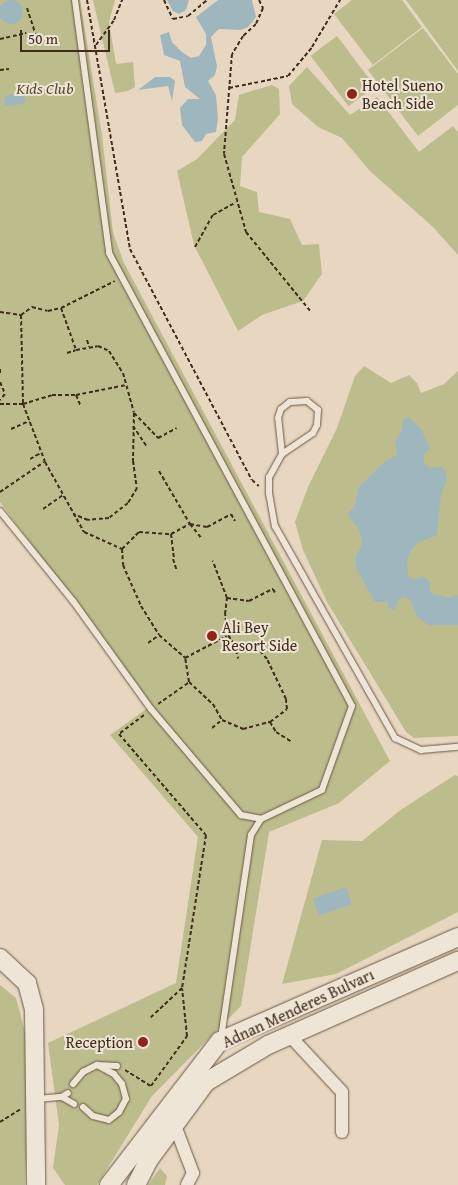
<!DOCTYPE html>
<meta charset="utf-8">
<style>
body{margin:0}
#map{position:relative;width:458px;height:1185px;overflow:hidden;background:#e7d7c0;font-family:"Gentium Book Plus",serif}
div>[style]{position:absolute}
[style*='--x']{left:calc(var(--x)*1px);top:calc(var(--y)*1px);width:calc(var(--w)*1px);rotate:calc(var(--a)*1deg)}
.green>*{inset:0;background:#bdbc8d;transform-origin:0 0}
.water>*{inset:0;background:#9eb6be;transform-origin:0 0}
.round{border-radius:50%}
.path>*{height:2px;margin-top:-1px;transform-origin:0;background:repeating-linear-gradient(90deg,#412c1b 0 4px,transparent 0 6.5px)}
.roads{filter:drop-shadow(0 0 1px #6a5744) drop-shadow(0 0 1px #6a5744)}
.lane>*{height:6px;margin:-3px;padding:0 3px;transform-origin:3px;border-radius:3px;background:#efe5d6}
.street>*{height:12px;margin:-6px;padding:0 6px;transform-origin:6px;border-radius:6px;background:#efe5d6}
.secondary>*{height:18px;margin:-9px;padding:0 9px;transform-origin:9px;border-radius:9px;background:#efe5d6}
.dots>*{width:14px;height:14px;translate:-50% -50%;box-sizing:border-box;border:2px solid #efe5d6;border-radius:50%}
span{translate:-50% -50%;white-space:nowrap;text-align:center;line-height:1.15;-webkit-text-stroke:4px #efe5d6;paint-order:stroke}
.poi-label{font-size:16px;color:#412c1b}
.left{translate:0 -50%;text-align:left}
.right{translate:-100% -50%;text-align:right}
.park-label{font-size:16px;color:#5a4932;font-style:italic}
.street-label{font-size:16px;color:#412c1b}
.scale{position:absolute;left:20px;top:30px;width:90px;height:22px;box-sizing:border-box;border:2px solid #412c1b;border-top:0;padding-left:6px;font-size:15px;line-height:18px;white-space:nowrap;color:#412c1b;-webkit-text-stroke:4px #efe5d6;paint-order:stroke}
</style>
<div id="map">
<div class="green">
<i style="clip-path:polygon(0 0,80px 0,102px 135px,113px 233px,124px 263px,390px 761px,339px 803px,269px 832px,241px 1006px,152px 1096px,97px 1185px,65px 1185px,53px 1168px,59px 1125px,48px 1043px,176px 983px,198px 837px,110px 735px,152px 705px,0 502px)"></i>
<i style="clip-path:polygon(93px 0,115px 0,109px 22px,116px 64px,133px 62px,135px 87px,128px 91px,115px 93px)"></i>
<i style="clip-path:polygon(352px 0,402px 0,422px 27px,373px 65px,334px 14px)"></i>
<i style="clip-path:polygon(406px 0,458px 0,458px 71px)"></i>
<i style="clip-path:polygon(423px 28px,458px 74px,458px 105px,418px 136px,368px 70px)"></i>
<i style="left:337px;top:36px;width:63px;height:33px;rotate:53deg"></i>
<i style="clip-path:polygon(307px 67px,350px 115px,377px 97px,419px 152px,453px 126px,458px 132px,458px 255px,433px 227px,370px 171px,342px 138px,318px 127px,292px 104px,289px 86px)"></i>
<i style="clip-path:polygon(272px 85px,279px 89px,280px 114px,242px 157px,240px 186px,257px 192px,259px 212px,290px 219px,302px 245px,319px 244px,322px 274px,303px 301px,262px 315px,238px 331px,194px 245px,177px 171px,197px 159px,235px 120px,239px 95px)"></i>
<i style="clip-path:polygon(364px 366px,391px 383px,409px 375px,417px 383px,421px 393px,444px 384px,458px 371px,458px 736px,414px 738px,406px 732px,327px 602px,303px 550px,295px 522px,308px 487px,337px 428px,355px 376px)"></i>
<i style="clip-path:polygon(455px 775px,458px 776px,458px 912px,336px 974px,282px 984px,322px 840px,362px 841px,402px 809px)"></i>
<i style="clip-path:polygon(0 985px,16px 998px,30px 1051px,25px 1185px,0 1185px)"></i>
<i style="clip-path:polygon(160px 1168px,167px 1176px,165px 1185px,148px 1185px)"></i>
</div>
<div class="water">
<i style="clip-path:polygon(167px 0,189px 0,186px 10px,179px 14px,173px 11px)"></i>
<i style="clip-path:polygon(218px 0,252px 0,256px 17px,248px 27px,241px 30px,219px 29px,211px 37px,217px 66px,215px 75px,208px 81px,216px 95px,218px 119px,216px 132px,206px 134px,202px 141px,195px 142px,182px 125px,180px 108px,188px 99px,200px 99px,185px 87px,180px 61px,164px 55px,160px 35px,169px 32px,172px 42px,182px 52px,191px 58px,199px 56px,206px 45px,206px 34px,196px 17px)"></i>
<i class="round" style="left:-1px;top:0;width:24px;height:24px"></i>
<i style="clip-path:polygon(155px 77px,170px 77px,175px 81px,172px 101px,168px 86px,138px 90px)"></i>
<i style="clip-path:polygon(22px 92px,26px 100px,23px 104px,7px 106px,4px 104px,5px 96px)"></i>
<i style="clip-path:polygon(409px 417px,421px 429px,430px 448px,424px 454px,424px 463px,430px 468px,442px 467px,446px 473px,447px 481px,441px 493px,437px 535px,419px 542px,412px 549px,407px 559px,408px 576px,415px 580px,422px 576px,429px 581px,431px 594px,450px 598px,458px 595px,458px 625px,428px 625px,417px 616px,410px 600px,404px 597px,398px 600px,395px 610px,388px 608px,388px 602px,375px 602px,356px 568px,356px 556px,362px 545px,360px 532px,348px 514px,355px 505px,358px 488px,385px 461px,397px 455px,395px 442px,401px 433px,403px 420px)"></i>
<i style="left:346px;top:887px;width:18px;height:35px;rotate:71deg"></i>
</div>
<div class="path">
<i style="--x:87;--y:0;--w:253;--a:80.2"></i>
<i style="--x:130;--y:249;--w:261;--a:62.2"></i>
<i style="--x:252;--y:480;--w:9;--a:41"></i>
<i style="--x:164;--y:0;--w:21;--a:65"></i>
<i style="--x:173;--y:19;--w:15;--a:-11"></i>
<i style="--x:188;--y:16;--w:25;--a:-40"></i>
<i style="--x:259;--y:0;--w:9;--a:63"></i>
<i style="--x:263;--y:8;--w:17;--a:114"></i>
<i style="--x:256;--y:24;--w:18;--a:137"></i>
<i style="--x:243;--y:36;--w:21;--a:121"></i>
<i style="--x:232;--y:54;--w:100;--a:94.6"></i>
<i style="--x:224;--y:154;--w:81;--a:74.2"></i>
<i style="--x:246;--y:232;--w:103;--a:50.9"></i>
<i style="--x:27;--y:8;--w:28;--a:72"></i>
<i style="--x:0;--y:39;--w:27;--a:-13"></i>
<i style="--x:96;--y:45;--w:31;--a:-54"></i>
<i style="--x:114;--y:20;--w:22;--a:-68"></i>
<i style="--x:0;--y:70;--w:9;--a:-6"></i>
<i style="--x:229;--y:88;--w:60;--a:-11.5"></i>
<i style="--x:288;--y:76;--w:38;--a:-50"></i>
<i style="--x:312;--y:47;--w:55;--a:-59.2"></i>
<i style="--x:195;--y:247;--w:37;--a:-61"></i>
<i style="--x:213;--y:215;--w:26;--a:-29"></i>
<i style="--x:61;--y:308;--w:60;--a:-26.6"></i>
<i style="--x:0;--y:312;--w:21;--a:8"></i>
<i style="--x:21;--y:315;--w:14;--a:-36"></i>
<i style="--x:32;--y:307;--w:16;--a:14"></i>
<i style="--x:48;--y:311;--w:13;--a:-13"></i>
<i style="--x:61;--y:308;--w:45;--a:70.3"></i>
<i style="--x:76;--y:350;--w:22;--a:-10"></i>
<i style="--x:98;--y:346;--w:12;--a:24"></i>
<i style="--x:109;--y:351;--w:26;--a:58"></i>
<i style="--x:123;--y:373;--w:41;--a:74.6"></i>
<i style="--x:134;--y:413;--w:48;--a:91.2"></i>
<i style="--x:133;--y:461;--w:27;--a:82"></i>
<i style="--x:137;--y:488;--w:17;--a:121"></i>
<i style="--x:128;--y:503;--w:24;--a:142"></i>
<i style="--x:109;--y:518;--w:21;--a:175"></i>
<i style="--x:88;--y:520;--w:16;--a:-158"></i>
<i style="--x:21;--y:315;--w:89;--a:88.7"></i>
<i style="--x:23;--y:404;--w:62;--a:69.2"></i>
<i style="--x:45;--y:462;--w:80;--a:60.9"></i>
<i style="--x:84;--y:532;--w:42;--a:24.1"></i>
<i style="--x:122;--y:549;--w:24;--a:-45"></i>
<i style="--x:139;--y:532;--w:32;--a:4"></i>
<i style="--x:171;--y:534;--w:21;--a:-28"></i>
<i style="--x:190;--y:524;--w:19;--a:51"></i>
<i style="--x:87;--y:340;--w:7;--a:74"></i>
<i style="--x:67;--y:353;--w:9;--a:-18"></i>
<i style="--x:0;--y:369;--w:5;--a:90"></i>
<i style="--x:0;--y:382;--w:13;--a:67"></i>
<i style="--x:5;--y:394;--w:8;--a:130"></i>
<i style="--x:76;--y:395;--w:13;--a:67"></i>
<i style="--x:0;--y:404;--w:23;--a:0"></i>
<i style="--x:23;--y:404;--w:30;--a:-17"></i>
<i style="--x:52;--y:395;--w:24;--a:0"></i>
<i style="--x:76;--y:395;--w:51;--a:-11.3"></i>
<i style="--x:134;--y:413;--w:35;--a:46"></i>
<i style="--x:158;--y:438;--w:21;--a:-28"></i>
<i style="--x:133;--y:426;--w:25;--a:56"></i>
<i style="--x:11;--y:429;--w:20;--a:-24"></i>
<i style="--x:30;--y:459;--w:13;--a:-29"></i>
<i style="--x:159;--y:471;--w:61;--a:59.7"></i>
<i style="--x:190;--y:524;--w:17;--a:10"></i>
<i style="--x:207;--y:527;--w:27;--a:-28"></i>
<i style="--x:231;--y:514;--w:8;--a:60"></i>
<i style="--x:0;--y:492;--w:53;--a:-34.3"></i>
<i style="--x:43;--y:509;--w:24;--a:-35"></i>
<i style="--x:171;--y:534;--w:26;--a:83"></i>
<i style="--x:122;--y:549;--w:16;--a:86"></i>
<i style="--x:123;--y:565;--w:45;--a:66.3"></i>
<i style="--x:141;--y:606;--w:34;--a:58"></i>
<i style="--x:159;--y:635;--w:35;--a:41"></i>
<i style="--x:185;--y:658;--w:47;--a:-27.6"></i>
<i style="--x:173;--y:559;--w:13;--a:72"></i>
<i style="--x:227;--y:598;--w:22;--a:8"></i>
<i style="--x:249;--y:601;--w:27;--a:-27"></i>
<i style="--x:273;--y:589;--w:4;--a:63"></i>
<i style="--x:148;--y:643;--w:14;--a:-36"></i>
<i style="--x:234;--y:644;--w:15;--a:74"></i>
<i style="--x:189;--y:682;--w:33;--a:43"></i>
<i style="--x:213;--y:704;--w:18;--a:61"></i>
<i style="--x:222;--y:720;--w:23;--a:23"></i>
<i style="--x:243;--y:729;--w:28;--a:-15"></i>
<i style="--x:270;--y:722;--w:21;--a:-37"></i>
<i style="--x:287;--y:709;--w:10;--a:-96"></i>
<i style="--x:286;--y:699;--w:44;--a:-115.4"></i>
<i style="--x:267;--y:659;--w:11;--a:-131"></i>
<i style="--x:260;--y:651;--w:27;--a:-165"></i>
<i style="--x:234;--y:644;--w:11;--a:-124"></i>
<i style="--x:228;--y:635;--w:21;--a:-98"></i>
<i style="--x:225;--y:614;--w:16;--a:-83"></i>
<i style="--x:227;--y:598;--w:40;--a:-111"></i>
<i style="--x:158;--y:704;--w:38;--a:-35"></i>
<i style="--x:189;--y:682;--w:24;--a:-99"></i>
<i style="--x:144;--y:715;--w:31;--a:143"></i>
<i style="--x:119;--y:734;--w:133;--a:49.3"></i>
<i style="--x:206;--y:835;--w:155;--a:98.9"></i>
<i style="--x:182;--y:988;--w:44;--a:136.8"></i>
<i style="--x:270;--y:722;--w:12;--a:59"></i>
<i style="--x:276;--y:732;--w:19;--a:32"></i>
<i style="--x:212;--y:728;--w:13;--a:-39"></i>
<i style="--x:125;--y:1070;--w:31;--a:32"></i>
<i style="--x:151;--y:1086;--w:62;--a:-54.2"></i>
<i style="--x:187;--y:1036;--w:48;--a:-95.9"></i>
<i style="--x:0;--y:1122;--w:25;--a:-32"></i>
</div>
<div class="roads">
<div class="lane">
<i style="--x:75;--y:0;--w:255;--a:82.3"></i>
<i style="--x:109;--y:253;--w:514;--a:61.79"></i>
<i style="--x:352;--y:706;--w:89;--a:109.7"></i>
<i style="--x:322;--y:790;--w:68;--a:154.6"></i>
<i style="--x:261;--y:819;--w:19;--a:122"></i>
<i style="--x:251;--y:835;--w:205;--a:98.4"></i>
<i style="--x:282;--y:454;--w:36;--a:-96"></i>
<i style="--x:278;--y:418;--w:9;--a:-72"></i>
<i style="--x:281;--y:409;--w:11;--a:-38"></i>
<i style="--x:290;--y:402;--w:17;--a:-3"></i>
<i style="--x:307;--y:401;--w:14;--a:39"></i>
<i style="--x:318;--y:410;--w:15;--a:94"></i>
<i style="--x:317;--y:425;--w:9;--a:117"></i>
<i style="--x:313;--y:433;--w:37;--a:146"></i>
<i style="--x:282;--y:454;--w:26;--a:119"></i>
<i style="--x:269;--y:477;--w:16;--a:90"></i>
<i style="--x:269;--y:493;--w:34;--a:80"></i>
<i style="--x:275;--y:526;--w:244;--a:60.5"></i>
<i style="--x:395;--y:738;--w:29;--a:25"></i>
<i style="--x:421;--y:750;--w:37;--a:-5"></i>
<i style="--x:0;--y:511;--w:116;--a:51"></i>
<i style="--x:73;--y:601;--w:133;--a:54.2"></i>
<i style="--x:151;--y:709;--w:94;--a:49.7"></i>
<i style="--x:212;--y:781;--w:45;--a:49.5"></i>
<i style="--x:241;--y:815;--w:20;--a:11"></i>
<i style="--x:73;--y:1084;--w:16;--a:-50"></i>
<i style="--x:83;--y:1072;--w:16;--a:-27"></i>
<i style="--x:97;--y:1065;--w:20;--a:3"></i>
<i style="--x:62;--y:1097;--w:14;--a:30"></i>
<i style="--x:37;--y:1099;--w:25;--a:-5"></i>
<i style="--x:62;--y:1097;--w:7;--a:-34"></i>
<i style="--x:83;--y:1107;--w:13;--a:42"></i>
<i style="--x:93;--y:1116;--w:16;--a:14"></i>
<i style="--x:109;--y:1120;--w:13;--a:-39"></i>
<i style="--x:119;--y:1112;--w:15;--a:-62"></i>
<i style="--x:126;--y:1099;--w:16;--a:-105"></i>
<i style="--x:122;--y:1084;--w:13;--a:-129"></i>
<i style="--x:114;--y:1074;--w:19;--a:-152"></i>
</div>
<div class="street">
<i style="--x:290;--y:1036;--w:76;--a:47.1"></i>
<i style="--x:342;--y:1092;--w:40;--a:90"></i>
<i style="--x:174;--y:1123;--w:53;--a:69.2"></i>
<i style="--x:193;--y:1173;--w:13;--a:117"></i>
</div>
<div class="secondary">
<i style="--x:0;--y:958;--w:37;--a:43"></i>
<i style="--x:27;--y:983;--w:28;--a:75"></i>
<i style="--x:34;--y:1010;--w:175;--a:89.3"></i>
<i style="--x:109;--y:1185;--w:182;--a:-52.4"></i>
<i style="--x:220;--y:1041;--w:260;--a:-23.6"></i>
<i style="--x:136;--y:1185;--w:27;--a:-63"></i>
<i style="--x:148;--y:1161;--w:98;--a:-53.7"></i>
<i style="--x:206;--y:1082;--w:72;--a:-30.8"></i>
<i style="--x:268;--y:1045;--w:208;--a:-23.9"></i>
</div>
</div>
<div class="dots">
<i style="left:352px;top:94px;background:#8f2418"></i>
<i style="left:212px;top:636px;background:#8f2418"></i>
<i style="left:143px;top:1042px;background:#8f2418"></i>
</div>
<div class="poi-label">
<span class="left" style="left:362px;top:94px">Hotel Sueno<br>Beach Side</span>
<span class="left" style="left:222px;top:636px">Ali Bey<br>Resort Side</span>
<span class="right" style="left:133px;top:1042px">Reception</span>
</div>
<div class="park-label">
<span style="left:45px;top:88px">Kids Club</span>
</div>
<div class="street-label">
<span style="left:298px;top:1008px;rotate:-25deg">Adnan Menderes Bulvarı</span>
</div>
<div class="scale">50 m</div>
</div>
